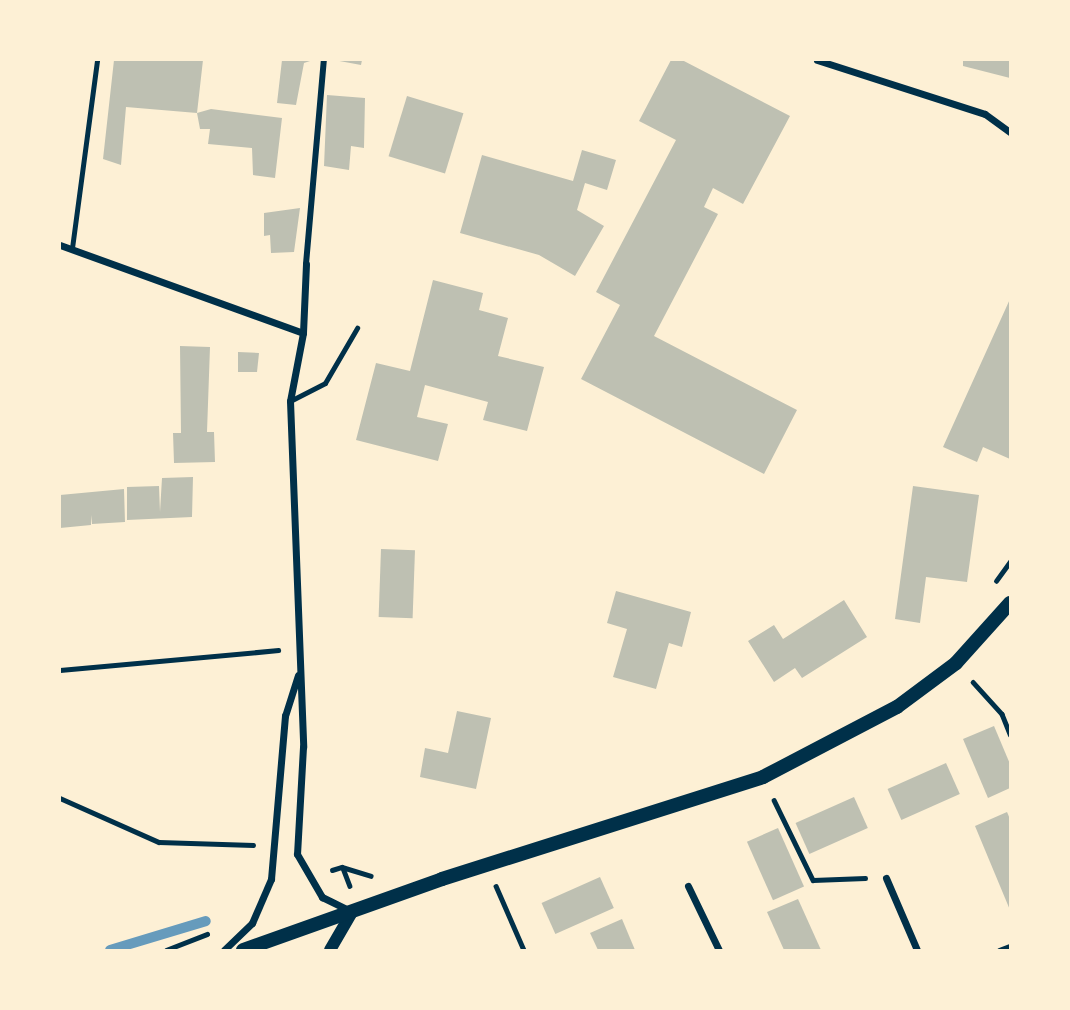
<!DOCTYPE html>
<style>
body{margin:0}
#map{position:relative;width:1070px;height:1010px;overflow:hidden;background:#fdf0d5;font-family:Montserrat,sans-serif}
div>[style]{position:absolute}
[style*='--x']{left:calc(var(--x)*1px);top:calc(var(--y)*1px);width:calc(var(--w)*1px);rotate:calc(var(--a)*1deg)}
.stream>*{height:10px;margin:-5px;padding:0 5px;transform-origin:5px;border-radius:5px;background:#669bbc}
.building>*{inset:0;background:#bec0b2;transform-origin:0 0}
.path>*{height:4.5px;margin:-2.25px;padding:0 2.25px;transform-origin:2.25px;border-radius:2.25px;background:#003049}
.service>*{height:5px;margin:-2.5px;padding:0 2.5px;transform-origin:2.5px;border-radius:2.5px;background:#003049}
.pedestrian>*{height:6px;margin:-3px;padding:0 3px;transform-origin:3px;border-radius:3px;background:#003049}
.minor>*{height:7px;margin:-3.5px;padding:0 3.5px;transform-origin:3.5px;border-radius:3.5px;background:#003049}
.tertiary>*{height:12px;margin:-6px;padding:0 6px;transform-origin:6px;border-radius:6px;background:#003049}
.secondary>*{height:14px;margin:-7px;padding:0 7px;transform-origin:7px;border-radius:7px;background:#003049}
span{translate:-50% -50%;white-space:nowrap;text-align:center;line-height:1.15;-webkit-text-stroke:5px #fdf0d5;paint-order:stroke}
.frame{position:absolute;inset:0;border:61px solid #fdf0d5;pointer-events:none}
</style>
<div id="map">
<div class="stream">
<i style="--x:110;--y:950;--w:100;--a:-16.8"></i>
</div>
<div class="building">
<i style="clip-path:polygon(114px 60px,203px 60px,197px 113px,211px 109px,282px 118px,275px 178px,253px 175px,252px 148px,208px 144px,210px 129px,200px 129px,197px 113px,126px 107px,121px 165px,103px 159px)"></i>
<i style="clip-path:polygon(282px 60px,313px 60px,304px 63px,296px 105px,277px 103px)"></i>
<i style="clip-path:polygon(334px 60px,362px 60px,361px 65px)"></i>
<i style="clip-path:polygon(671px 60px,682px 60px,790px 116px,743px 204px,713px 188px,704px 207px,718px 214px,654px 336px,797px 410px,764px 474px,581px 379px,620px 305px,596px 292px,676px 140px,639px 121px)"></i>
<i style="clip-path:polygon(963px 60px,1010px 60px,1010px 78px,963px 66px)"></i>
<i style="clip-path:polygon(327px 95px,365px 98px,364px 148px,351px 146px,349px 170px,324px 166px)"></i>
<i style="left:407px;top:96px;width:59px;height:63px;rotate:17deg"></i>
<i style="clip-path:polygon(582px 150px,616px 160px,607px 190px,585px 183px,577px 210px,604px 226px,575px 276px,539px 255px,460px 233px,482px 155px,573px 181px)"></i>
<i style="clip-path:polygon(300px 208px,294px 252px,271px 253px,270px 235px,264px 236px,264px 213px)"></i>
<i style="clip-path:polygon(433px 280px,483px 293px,479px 310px,508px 318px,498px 356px,544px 367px,527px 431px,483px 420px,488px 402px,425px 385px,417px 417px,448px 424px,438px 461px,356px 440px,376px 363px,410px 371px)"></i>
<i style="clip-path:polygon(1010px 299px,1010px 459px,983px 447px,977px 462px,943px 447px)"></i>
<i style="clip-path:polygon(180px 346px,210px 347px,207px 432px,214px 432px,215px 462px,174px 463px,173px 433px,181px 433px)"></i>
<i style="clip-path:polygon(238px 352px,259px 353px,257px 372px,238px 372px)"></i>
<i style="clip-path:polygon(193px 477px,192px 517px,127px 520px,127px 487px,159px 486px,160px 512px,162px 478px)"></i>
<i style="clip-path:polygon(913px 486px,979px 495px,967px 582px,926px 577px,920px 623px,895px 619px)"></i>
<i style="clip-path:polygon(124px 489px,125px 522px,92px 524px,91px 515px,91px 525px,60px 528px,60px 495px)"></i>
<i style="left:381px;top:549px;width:34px;height:68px;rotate:2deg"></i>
<i style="clip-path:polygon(616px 591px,691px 612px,682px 647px,669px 643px,656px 689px,613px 677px,627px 629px,607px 623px)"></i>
<i style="clip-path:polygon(844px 600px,867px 637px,802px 678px,795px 668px,774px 682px,748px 641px,774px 625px,783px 639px)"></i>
<i style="clip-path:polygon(457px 711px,491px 718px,476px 789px,420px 777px,425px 748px,448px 753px)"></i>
<i style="clip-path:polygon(994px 726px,1010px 764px,1010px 788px,988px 798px,963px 739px)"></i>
<i style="left:946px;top:763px;width:34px;height:64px;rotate:66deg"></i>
<i style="left:854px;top:797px;width:34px;height:64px;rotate:66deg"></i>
<i style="clip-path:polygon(1007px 812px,1010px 819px,1010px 910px,975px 826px)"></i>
<i style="left:778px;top:828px;width:64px;height:34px;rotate:66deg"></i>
<i style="left:600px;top:877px;width:34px;height:64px;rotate:66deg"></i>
<i style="clip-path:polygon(798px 899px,821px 950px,784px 950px,767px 912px)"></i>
<i style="clip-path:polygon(622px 919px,635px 950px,598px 950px,590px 933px)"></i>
</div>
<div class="path">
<i style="--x:996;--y:581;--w:24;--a:-54"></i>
<i style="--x:60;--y:670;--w:219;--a:-5.2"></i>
<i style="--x:973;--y:682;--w:43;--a:47.8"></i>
<i style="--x:1002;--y:714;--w:22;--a:68"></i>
<i style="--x:60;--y:798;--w:108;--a:24"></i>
<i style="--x:159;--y:842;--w:94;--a:1.8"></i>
<i style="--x:774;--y:800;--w:89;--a:64"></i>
<i style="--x:813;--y:880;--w:52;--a:-2.2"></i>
<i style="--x:343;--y:868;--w:19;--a:69"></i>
<i style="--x:332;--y:870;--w:10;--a:-17"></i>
<i style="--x:342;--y:867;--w:30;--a:17"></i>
<i style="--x:496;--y:886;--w:70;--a:66.4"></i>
<i style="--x:166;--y:950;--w:44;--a:-21.3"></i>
<i style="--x:999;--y:950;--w:12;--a:-20"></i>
</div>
<div class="service">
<i style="--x:72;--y:248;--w:190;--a:-82.4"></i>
<i style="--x:290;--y:401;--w:39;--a:-27"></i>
<i style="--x:325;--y:383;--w:64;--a:-59.8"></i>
</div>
<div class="pedestrian">
<i style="--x:306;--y:264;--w:205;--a:-85"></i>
</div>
<div class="minor">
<i style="--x:817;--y:60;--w:176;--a:17.8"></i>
<i style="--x:985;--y:114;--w:31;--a:36"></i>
<i style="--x:60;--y:245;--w:258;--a:19.9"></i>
<i style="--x:306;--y:264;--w:69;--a:92.5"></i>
<i style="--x:303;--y:333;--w:69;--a:100.8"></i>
<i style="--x:290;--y:401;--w:346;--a:87.8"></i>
<i style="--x:303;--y:747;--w:107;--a:93.2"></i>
<i style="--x:297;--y:854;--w:50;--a:59.8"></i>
<i style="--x:322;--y:897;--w:32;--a:26"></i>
<i style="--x:886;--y:878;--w:78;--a:66.7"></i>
<i style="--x:688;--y:886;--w:71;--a:64.2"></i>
<i style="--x:224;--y:950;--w:39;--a:-44"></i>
<i style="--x:252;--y:923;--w:48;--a:-66.6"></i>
<i style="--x:271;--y:879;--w:164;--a:-85.1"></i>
<i style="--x:285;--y:716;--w:43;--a:-72.4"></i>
</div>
<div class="tertiary">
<i style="--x:330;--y:950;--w:44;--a:-59.9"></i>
</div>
<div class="secondary">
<i style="--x:243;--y:950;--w:211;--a:-19.6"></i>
<i style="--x:442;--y:879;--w:337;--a:-17.6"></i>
<i style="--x:763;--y:777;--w:151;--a:-27.6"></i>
<i style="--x:897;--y:707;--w:74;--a:-36.7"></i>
<i style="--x:956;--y:663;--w:81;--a:-48"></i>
</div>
<div class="frame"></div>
</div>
